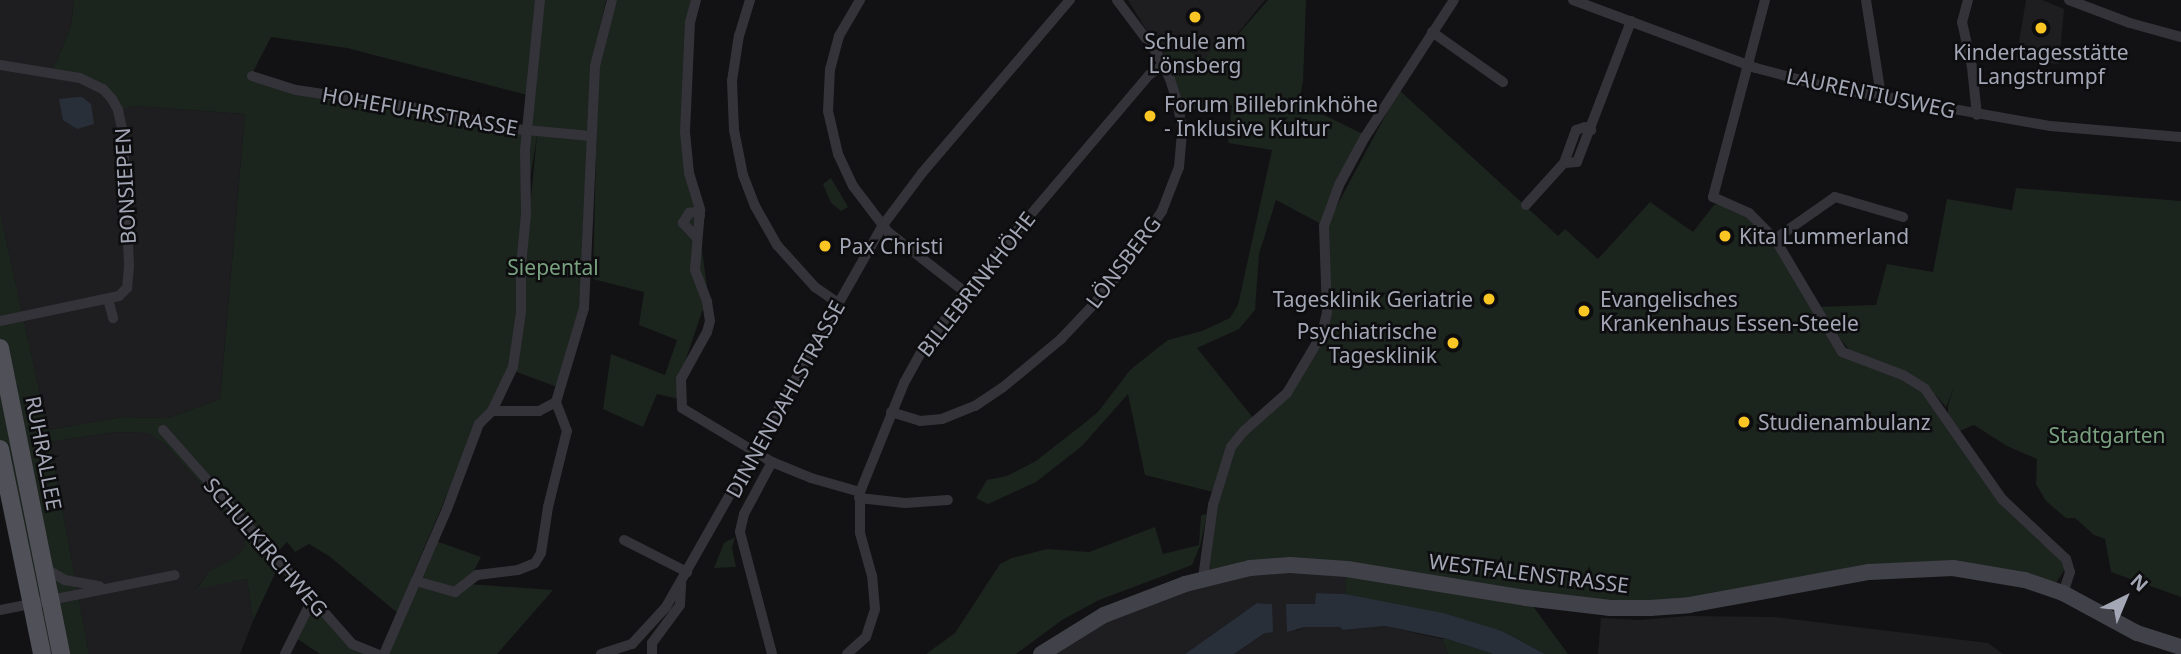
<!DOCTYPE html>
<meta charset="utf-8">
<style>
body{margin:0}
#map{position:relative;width:2181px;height:654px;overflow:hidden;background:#121214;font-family:"Noto Sans",sans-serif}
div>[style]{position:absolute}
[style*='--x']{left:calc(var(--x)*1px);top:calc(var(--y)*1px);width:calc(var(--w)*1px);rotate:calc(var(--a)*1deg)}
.built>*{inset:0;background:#1e1e21}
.green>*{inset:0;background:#1c241e}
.water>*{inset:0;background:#282f38}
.street>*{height:10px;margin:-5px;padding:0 5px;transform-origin:5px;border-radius:5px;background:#333339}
.secondary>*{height:16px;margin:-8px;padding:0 8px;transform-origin:8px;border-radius:8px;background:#414249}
.primary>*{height:18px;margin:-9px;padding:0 9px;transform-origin:9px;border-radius:9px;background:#4f5058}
.dots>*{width:19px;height:19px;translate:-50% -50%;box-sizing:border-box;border:4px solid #0d0d0f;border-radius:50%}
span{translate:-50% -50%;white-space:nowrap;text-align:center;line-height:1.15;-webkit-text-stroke:5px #0d0d0f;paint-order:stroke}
.poi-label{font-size:21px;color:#a3a7b5}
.left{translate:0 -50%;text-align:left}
.right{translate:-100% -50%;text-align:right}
.street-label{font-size:21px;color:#a3a7b5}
.park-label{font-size:21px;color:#79a17f}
.north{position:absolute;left:2090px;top:563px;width:70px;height:70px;-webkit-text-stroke:5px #0d0d0f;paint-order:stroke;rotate:43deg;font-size:19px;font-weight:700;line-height:28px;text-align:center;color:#a3a7b5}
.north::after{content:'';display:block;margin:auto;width:24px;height:32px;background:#a3a7b5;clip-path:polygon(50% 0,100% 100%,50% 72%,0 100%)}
</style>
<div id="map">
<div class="built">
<i style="clip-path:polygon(0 0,74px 0,71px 25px,57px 60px,92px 83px,118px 110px,135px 106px,245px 114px,220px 399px,168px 418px,122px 417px,48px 430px,0 212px)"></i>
<i style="clip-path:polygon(1128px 0,1265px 0,1233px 39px,1222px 34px,1204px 60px,1178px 43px,1161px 54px)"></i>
<i style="clip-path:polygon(2026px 0,2042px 0,2064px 9px,2059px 64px,2016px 60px)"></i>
<i style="clip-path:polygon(117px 432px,148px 433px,165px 444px,245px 534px,245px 547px,235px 557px,208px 572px,197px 588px,247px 579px,253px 621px,240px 654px,89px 654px,50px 442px)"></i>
<i style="clip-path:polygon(1346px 570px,1345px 594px,1316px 593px,1316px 604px,1295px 631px,1305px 627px,1340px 627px,1343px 630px,1385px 626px,1442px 639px,1448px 654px,1234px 654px,1264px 634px,1272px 604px,1257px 603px,1185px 654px,1045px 654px,1104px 616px,1237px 571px)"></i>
<i style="clip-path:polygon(1687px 616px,1774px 617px,1988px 643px,2003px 654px,1598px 654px,1601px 618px,1640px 620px)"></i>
</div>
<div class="green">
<i style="clip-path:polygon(evenodd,74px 0,606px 0,591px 66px,579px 312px,557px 387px,514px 371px,537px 136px,516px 264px,519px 311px,510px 365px,490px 410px,479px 420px,412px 576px,415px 580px,400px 615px,329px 556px,309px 544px,295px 552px,287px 542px,279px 550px,279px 565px,253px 621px,247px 579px,197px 589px,208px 572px,235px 557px,245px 547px,245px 534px,165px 444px,148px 433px,117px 432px,50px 442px,89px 654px,42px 654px,0 445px,0 212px,48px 430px,122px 417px,168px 418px,220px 399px,245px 114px,135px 106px,120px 110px,104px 89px,49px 72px,57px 60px,71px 25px,74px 0,271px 37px,347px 48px,531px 96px,528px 132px,300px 90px,253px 72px,271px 37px)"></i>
<i style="clip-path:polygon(617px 0,695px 0,688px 115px,691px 170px,708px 294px,685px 362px,679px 399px,657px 394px,643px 427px,603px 409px,611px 354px,665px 375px,677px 340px,639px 325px,644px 292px,593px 279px,598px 68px)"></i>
<i style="clip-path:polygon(1268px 0,1306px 0,1303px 81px,1299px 103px,1365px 135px,1323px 225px,1276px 200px,1259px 254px,1255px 310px,1239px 329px,1197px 348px,1254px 419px,1288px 393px,1323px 334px,1326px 226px,1399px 90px,1558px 236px,1565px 229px,1598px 259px,1650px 202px,1693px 232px,1714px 205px,1721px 203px,1745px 216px,1771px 240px,1834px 344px,1911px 384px,1926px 396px,1975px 467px,2061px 554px,2065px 569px,2052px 589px,1953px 567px,1650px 608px,1347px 568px,1204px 578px,1217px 493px,1145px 475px,1128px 394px,1082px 446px,1036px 482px,988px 504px,976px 498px,987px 480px,1007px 476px,1036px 461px,1082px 425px,1098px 412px,1130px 370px,1168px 340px,1202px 331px,1230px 318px,1238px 305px,1272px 150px,1228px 143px,1232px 105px,1182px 111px,1162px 54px,1178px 44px,1204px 60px,1222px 33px,1234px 39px)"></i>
<i style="clip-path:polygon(831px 178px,848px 207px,841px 211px,831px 203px,823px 184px)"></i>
<i style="clip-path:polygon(2016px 188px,2181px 201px,2181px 597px,2111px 572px,2105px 539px,2094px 535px,2075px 518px,2066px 518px,2046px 501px,2036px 484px,2037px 459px,2007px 446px,1974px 425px,1957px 432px,1948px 419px,1948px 405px,1954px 387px,1946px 407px,1931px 390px,1852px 353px,1814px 307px,1876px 305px,1887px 264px,1933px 272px,1947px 199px,2012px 210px)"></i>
<i style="clip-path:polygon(1207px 514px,1200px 546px,1192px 565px,1099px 600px,1062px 620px,1016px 654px,926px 654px,955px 633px,1000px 564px,1012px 558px,1047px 549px,1089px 552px,1155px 527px,1163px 554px,1199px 545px,1201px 515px)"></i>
<i style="clip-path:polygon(735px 537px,732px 548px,736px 567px,714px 568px,724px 543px)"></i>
<i style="clip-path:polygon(436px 541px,481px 557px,467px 584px,553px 590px,497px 654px,384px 654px)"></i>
<i style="clip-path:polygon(1346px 570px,1527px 598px,1568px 654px,1545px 654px,1502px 631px,1345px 594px)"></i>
<i style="clip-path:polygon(312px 600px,354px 645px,374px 654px,320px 654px,293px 636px)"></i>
<i style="clip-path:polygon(1442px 639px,1447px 639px,1493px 654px,1448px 654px)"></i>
</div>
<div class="water">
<i style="clip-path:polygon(77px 97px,82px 97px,91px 104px,94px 124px,77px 129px,63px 120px,59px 99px)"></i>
<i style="clip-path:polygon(1316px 593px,1345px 594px,1443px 613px,1502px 631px,1545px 654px,1493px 654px,1447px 639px,1385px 626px,1343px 630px,1340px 627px,1305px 627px,1287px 632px,1286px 604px,1315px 604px)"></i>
<i style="clip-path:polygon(1257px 603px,1272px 604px,1273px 632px,1265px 633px,1234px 654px,1185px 654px)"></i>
</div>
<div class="street">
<i style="--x:696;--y:0;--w:23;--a:105"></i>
<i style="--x:690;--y:22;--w:110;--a:92.6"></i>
<i style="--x:685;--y:132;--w:41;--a:84.4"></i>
<i style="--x:689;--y:173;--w:39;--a:73"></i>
<i style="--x:700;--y:210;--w:60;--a:94.8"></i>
<i style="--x:695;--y:270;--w:34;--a:69"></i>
<i style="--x:707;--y:302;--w:19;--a:81"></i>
<i style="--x:710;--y:321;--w:11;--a:105"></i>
<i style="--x:707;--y:332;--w:54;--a:119"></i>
<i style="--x:681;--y:379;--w:29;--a:88"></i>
<i style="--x:682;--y:408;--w:105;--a:31"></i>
<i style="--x:772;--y:462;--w:42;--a:22.3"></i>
<i style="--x:811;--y:478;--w:51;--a:15.9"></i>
<i style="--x:750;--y:0;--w:37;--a:107"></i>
<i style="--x:739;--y:35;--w:47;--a:98.7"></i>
<i style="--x:732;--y:81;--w:49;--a:87.7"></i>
<i style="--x:734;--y:130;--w:46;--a:78.7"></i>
<i style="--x:743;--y:175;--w:33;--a:69"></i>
<i style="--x:755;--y:206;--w:45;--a:60.6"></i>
<i style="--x:777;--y:245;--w:57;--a:47.9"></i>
<i style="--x:815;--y:287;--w:29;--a:35"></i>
<i style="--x:860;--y:0;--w:42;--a:120.3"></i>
<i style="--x:839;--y:36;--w:34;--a:105"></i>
<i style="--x:830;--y:69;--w:42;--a:92.7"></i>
<i style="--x:828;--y:111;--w:44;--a:76.9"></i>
<i style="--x:838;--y:154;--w:35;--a:65"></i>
<i style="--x:853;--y:186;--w:58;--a:52.7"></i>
<i style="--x:888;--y:232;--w:98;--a:37.9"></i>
<i style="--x:1573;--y:0;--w:195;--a:20.4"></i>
<i style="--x:1756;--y:68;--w:69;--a:15"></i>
<i style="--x:1823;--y:86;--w:230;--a:10"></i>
<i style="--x:2050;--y:126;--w:131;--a:4.8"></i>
<i style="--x:1765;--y:0;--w:204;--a:104.8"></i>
<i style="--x:1713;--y:197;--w:39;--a:24"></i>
<i style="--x:1749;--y:213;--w:37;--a:45"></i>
<i style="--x:1775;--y:239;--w:131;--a:59.3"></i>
<i style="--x:1842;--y:352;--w:65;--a:20.7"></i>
<i style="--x:1903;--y:375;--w:26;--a:32"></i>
<i style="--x:1925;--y:389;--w:134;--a:55"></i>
<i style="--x:2002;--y:499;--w:88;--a:43.2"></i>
<i style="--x:2066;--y:559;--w:14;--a:73"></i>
<i style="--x:2070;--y:572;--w:22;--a:108"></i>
<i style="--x:1866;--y:0;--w:97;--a:81.1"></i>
<i style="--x:1968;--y:0;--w:23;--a:105"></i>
<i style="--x:1962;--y:22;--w:46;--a:77.5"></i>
<i style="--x:1972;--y:67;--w:48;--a:84.1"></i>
<i style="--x:2069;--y:0;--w:65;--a:20.7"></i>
<i style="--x:2130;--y:23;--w:53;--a:15.4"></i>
<i style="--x:1432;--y:32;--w:87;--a:35.2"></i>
<i style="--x:0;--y:65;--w:81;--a:9.2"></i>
<i style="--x:80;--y:78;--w:25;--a:26"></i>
<i style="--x:103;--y:89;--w:13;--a:48"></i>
<i style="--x:112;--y:99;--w:13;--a:61"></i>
<i style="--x:118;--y:110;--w:24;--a:78"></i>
<i style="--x:123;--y:133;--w:133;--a:87.4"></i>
<i style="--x:129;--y:266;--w:22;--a:95"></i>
<i style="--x:127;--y:288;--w:11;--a:135"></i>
<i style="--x:119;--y:296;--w:122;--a:168.1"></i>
<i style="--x:252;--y:76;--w:46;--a:17.7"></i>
<i style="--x:296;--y:90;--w:116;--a:8.4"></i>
<i style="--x:411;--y:107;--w:106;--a:11.9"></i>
<i style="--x:515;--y:129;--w:76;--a:5.3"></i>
<i style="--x:1564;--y:163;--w:35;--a:-70"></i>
<i style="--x:1576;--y:130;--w:9;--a:-18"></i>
<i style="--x:1585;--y:127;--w:7;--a:27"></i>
<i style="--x:1526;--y:205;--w:57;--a:-47.9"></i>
<i style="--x:1564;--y:163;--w:13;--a:-4"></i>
<i style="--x:1577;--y:162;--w:151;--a:-69"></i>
<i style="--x:697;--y:238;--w:21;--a:-133"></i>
<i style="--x:683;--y:223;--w:12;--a:-59"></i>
<i style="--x:689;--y:213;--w:6;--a:-9"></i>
<i style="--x:695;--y:212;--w:6;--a:31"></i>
<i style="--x:1775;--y:239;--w:73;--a:-35"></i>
<i style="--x:1835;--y:197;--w:71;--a:16.4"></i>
<i style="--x:108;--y:299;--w:20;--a:75"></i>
<i style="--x:492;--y:411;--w:47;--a:0"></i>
<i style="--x:539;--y:411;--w:19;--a:-28"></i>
<i style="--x:556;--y:402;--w:98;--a:-73.4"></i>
<i style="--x:584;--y:308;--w:242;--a:-87.4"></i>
<i style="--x:595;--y:66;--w:68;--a:-75.6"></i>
<i style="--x:891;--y:412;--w:30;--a:17"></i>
<i style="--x:920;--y:421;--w:22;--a:-5"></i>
<i style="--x:942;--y:419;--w:35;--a:-22"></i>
<i style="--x:975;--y:406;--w:32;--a:-34"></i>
<i style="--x:1002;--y:388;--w:77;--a:-39.7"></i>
<i style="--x:1061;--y:339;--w:50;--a:-46.6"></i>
<i style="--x:1095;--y:303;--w:53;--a:-51.2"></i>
<i style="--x:1128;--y:262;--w:61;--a:-56.3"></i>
<i style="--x:1162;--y:211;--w:47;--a:-68.9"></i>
<i style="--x:1179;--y:167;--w:37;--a:-85"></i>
<i style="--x:1182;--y:130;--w:26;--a:-99"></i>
<i style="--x:1178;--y:104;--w:26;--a:-108"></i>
<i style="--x:1170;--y:79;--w:30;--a:-117"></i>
<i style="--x:1156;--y:52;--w:65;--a:-126.9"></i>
<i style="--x:163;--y:430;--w:286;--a:48.5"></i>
<i style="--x:352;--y:644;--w:27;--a:22"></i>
<i style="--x:772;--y:462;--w:59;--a:118.3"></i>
<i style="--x:744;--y:514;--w:18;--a:103"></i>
<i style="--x:740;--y:532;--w:126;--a:75.3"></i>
<i style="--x:859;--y:498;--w:46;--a:6.2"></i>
<i style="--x:905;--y:503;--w:43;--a:-4"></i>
<i style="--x:624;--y:540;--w:71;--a:26.9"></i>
<i style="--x:43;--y:567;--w:26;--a:31"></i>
<i style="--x:65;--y:580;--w:35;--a:10"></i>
<i style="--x:1203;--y:578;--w:74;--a:-82.2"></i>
<i style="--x:1213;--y:505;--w:61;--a:-72.8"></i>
<i style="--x:1231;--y:447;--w:21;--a:-51"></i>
<i style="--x:1244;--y:431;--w:57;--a:-41.5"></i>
<i style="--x:1287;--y:393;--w:69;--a:-59.3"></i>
<i style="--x:1322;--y:334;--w:23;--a:-77"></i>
<i style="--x:1327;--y:312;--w:86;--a:-92"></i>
<i style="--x:1324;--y:226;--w:44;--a:-69.9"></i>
<i style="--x:1339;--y:185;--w:55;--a:-61.6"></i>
<i style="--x:1365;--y:137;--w:163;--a:-57"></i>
<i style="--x:416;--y:581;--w:41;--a:15.8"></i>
<i style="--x:455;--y:592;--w:28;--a:-38"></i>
<i style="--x:477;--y:575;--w:41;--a:-7"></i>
<i style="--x:518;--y:570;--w:18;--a:-22"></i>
<i style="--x:535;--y:563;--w:12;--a:-59"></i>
<i style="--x:541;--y:553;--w:47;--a:-81.3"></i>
<i style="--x:548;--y:507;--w:78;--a:-76"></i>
<i style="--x:567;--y:431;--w:31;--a:-111"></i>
<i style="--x:0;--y:610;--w:178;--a:-11.3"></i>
<i style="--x:285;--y:654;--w:60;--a:-63.4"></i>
<i style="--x:384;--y:654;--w:158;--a:-66.5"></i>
<i style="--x:447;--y:509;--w:91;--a:-69.4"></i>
<i style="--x:479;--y:424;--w:18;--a:-45"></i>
<i style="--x:492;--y:411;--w:49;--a:-64.5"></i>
<i style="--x:513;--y:367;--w:56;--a:-81.7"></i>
<i style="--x:521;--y:312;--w:46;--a:-90"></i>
<i style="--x:521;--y:266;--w:52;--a:-84.5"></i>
<i style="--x:526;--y:214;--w:64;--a:-90.9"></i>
<i style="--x:525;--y:150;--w:151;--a:-84.3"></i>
<i style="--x:601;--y:654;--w:33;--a:-18"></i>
<i style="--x:632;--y:644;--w:50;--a:-47.4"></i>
<i style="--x:666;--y:607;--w:439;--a:-60.4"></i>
<i style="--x:883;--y:225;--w:65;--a:-53.1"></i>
<i style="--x:922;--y:173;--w:228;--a:-49.5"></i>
<i style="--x:652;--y:654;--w:11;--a:-90"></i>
<i style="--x:652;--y:643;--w:47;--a:-53.6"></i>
<i style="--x:680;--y:605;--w:22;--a:-87"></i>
<i style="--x:847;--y:654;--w:25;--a:-42"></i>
<i style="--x:866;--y:637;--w:29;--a:-72"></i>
<i style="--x:875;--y:609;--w:33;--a:-95"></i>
<i style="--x:872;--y:576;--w:45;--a:-105.6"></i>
<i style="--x:860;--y:533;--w:41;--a:-90"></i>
<i style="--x:860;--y:492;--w:118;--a:-68"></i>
<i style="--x:904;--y:383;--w:37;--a:-61"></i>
<i style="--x:922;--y:351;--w:73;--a:-53.9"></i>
<i style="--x:965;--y:292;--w:285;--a:-49.7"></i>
<i style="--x:1149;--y:75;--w:17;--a:-36"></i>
</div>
<div class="secondary">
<i style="--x:1041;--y:654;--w:74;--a:-31.8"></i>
<i style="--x:1104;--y:615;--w:87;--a:-20.9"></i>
<i style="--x:1185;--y:584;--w:67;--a:-13.8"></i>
<i style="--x:1250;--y:568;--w:40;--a:-4.3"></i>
<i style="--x:1290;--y:565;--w:57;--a:4"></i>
<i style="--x:1347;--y:569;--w:181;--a:9.2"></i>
<i style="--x:1526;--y:598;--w:85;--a:6.8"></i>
<i style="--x:1610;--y:608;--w:40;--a:0"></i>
<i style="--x:1650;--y:608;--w:39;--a:-4"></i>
<i style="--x:1689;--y:605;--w:183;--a:-10.4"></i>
<i style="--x:1869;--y:572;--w:84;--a:-2.7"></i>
<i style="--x:1953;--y:568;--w:73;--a:9.5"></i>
<i style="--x:2025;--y:580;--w:40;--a:18.9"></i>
<i style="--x:2063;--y:593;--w:84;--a:28.4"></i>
<i style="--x:2137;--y:633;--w:46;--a:17.7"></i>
</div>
<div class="primary">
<i style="--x:0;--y:348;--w:312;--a:78.7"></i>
<i style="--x:0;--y:449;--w:209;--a:78.4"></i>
</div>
<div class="dots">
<i style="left:1195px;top:17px;background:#fac624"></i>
<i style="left:2041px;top:28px;background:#fac624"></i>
<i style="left:1150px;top:116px;background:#fac624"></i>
<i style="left:1725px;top:236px;background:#fac624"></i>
<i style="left:825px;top:246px;background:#fac624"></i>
<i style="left:1489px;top:299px;background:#fac624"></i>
<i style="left:1584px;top:311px;background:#fac624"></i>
<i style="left:1453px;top:343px;background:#fac624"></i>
<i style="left:1744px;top:422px;background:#fac624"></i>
</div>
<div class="poi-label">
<span style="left:1195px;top:53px">Schule am<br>Lönsberg</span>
<span style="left:2041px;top:64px">Kindertagesstätte<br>Langstrumpf</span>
<span class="left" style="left:1164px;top:116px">Forum Billebrinkhöhe<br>- Inklusive Kultur</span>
<span class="left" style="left:1739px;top:236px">Kita Lummerland</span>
<span class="left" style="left:839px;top:246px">Pax Christi</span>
<span class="right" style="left:1473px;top:299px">Tagesklinik Geriatrie</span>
<span class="left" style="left:1600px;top:311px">Evangelisches<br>Krankenhaus Essen-Steele</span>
<span class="right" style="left:1437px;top:343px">Psychiatrische<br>Tagesklinik</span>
<span class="left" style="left:1758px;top:422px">Studienambulanz</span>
</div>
<div class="street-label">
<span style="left:1871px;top:93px;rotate:12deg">LAURENTIUSWEG</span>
<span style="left:420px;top:111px;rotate:10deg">HOHEFUHRSTRASSE</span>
<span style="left:125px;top:186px;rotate:-93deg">BONSIEPEN</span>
<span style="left:1123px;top:262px;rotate:-53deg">LÖNSBERG</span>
<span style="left:976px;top:284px;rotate:-52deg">BILLEBRINKHÖHE</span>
<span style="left:785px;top:399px;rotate:-61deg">DINNENDAHLSTRASSE</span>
<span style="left:44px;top:453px;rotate:79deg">RUHRALLEE</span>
<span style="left:266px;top:547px;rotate:49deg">SCHULKIRCHWEG</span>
<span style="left:1529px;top:573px;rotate:7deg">WESTFALENSTRASSE</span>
</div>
<div class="park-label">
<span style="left:553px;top:267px">Siepental</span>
<span style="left:2107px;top:435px">Stadtgarten</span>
</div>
<div class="north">N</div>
</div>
